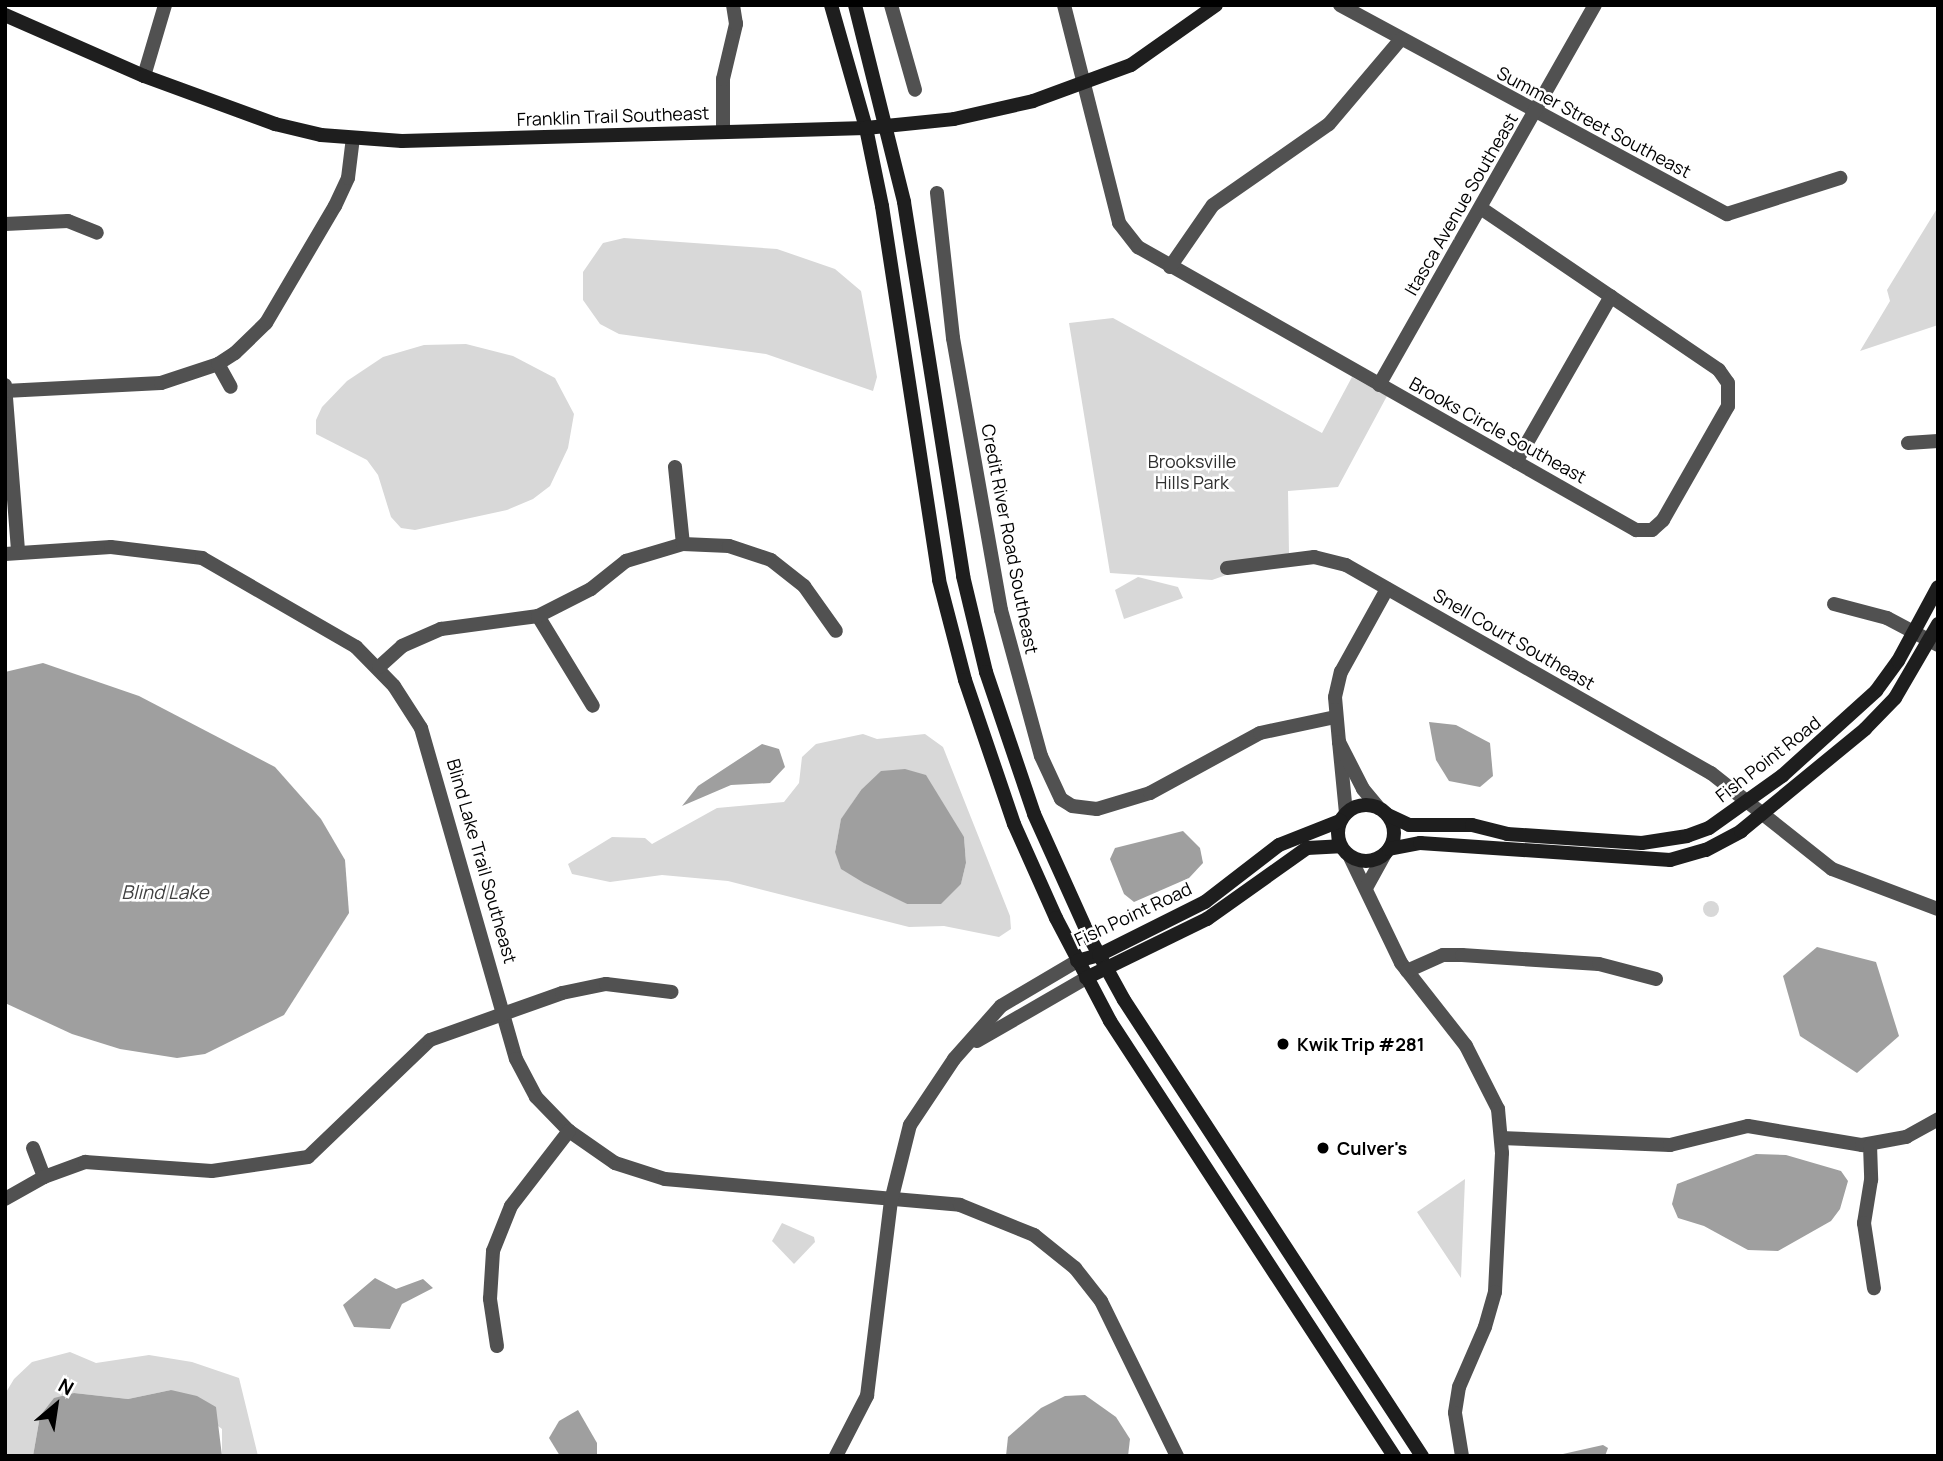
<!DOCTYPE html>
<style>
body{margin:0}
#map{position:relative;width:1943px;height:1461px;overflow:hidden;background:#fff;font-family:Manrope,sans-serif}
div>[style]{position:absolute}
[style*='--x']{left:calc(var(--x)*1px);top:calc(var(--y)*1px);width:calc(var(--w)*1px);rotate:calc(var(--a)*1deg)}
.green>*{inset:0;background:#d8d8d8}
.round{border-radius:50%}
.water>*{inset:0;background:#9f9f9f}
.street>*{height:14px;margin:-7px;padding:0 7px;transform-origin:7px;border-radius:7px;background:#515151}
.secondary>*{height:14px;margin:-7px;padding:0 7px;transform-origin:7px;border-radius:7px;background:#1e1e1e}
.secondary>.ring{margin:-7px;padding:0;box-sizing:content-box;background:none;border:14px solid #1e1e1e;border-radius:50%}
.dots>*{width:19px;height:19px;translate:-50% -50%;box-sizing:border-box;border:4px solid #fff;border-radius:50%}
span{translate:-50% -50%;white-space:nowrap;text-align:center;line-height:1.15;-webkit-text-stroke:5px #fff;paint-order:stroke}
.street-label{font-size:18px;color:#000}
.park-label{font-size:18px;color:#2f2f2f}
.poi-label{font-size:18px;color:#000;font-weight:700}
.left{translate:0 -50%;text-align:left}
.water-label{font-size:19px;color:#404040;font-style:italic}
.frame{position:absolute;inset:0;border:7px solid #000;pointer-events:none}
.north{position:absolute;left:21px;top:1370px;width:70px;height:70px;-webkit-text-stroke:5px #fff;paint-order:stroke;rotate:29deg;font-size:19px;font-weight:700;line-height:28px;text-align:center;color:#000}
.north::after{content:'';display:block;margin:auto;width:24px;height:32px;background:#000;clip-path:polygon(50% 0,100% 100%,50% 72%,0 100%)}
</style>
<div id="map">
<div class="green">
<i style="clip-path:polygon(1938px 207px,1938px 325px,1860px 351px,1890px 301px,1887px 290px)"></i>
<i style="clip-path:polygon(624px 238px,777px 249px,835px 269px,861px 291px,877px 377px,873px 391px,766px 354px,619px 334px,600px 324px,583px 300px,583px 272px,603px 243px)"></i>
<i style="clip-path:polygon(1113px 318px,1322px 433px,1352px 377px,1387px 396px,1338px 487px,1288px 491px,1289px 553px,1212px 580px,1110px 573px,1069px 323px)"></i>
<i style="clip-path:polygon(466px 344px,513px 356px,555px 378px,574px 414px,568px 448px,550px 486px,533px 499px,507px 510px,415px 530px,401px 528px,391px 517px,378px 475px,367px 460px,316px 434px,316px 420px,322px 407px,347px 381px,383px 357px,424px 345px)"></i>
<i style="clip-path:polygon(1138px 577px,1178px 587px,1183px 598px,1124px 619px,1115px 590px)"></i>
<i style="clip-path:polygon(evenodd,863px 734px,877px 739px,925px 734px,943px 747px,1010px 916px,1011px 929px,999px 937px,944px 926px,909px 927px,728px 881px,662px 875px,610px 882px,572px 874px,568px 864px,612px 837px,645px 838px,652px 844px,717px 808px,784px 802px,799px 783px,802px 757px,816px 744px,863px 734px,861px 790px,964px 837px,966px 863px,961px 884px,907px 904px,882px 891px,835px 852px,841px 820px,861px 790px)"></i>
<i class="round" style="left:1703px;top:901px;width:16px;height:16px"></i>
<i style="clip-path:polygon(1465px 1179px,1461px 1278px,1417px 1212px)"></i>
<i style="clip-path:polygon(782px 1223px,814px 1237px,815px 1242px,794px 1264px,772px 1241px)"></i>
<i style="clip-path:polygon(70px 1352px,96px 1363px,149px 1355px,192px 1362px,239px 1378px,258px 1456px,222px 1456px,222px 1429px,171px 1390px,128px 1399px,74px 1393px,40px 1416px,33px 1456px,5px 1456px,5px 1394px,14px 1379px,32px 1362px)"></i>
</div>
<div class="water">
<i style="clip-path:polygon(43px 663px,139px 696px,275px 767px,321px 819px,345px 860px,349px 913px,284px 1015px,205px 1054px,177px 1058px,120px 1049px,72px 1034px,5px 1003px,5px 672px)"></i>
<i style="clip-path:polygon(1429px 722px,1456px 725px,1490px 743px,1493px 776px,1480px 787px,1449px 781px,1436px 760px)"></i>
<i style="clip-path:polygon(762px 744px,779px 749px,785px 767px,770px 783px,731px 785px,682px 806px,698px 786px)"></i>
<i style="clip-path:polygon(905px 769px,926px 775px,964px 837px,966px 863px,961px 884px,941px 904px,907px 904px,864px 883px,841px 869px,835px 852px,841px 819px,861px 790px,881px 771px)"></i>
<i style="clip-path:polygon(1183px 831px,1200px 848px,1203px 863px,1189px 878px,1134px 902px,1124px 894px,1110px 859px,1115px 848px)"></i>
<i style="clip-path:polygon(1817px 947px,1876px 962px,1899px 1036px,1857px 1073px,1800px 1036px,1783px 976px)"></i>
<i style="clip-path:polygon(1756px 1154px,1786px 1155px,1841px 1171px,1848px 1181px,1840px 1209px,1831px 1221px,1778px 1251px,1748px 1250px,1704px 1226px,1678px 1218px,1672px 1204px,1677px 1184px)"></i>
<i style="clip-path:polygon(375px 1278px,396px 1289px,423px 1279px,433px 1288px,402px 1304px,390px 1329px,354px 1327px,343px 1305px)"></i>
<i style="clip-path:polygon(171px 1390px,197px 1396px,216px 1407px,222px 1456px,33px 1456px,40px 1416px,54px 1398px,74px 1393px,128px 1399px)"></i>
<i style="clip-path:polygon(1085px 1395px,1116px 1417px,1130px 1439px,1128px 1456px,1006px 1456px,1008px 1437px,1041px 1408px,1065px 1396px)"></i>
<i style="clip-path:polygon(578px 1410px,597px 1443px,597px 1456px,560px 1456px,549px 1438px,559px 1421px)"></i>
<i style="clip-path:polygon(1603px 1445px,1608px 1448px,1605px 1456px,1554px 1456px)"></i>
</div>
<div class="street">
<i style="--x:891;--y:5;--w:88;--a:74.2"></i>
<i style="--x:1064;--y:5;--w:225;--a:75.8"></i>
<i style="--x:1119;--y:223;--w:31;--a:52"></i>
<i style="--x:1138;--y:247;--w:573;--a:29.61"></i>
<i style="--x:1636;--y:530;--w:16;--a:0"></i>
<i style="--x:1652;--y:530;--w:15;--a:-42"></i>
<i style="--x:1663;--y:520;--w:131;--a:-60.3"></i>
<i style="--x:1728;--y:406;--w:23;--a:-90"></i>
<i style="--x:1728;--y:383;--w:16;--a:-125"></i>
<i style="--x:1719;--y:370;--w:288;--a:-145.8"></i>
<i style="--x:1340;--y:5;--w:440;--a:28.4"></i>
<i style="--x:1727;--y:214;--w:119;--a:-17.7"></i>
<i style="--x:144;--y:76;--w:74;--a:-73.5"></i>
<i style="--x:723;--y:132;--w:53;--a:-90"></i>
<i style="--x:723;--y:79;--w:57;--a:-76.7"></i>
<i style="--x:736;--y:24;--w:19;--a:-99"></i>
<i style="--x:937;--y:193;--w:146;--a:83.7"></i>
<i style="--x:953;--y:338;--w:276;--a:80"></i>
<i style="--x:1001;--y:610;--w:151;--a:74.7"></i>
<i style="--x:1041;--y:756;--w:47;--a:65.1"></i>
<i style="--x:1061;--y:799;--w:13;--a:32"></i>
<i style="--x:1072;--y:806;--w:25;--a:7"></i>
<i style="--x:1097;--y:809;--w:55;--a:-16.8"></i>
<i style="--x:1150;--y:793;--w:125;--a:-28.6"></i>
<i style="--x:1260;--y:733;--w:77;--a:-12"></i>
<i style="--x:5;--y:224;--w:63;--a:-2.7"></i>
<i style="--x:68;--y:221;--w:31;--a:22"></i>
<i style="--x:1170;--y:267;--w:75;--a:-55.3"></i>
<i style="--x:1213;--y:205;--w:141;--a:-34.9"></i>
<i style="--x:1329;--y:124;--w:111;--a:-49.7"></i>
<i style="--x:218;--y:364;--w:26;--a:61"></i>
<i style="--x:5;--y:385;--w:167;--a:85.5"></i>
<i style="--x:1379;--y:385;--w:437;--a:-60.4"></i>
<i style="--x:5;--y:391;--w:156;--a:-2.9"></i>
<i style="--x:161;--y:383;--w:60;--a:-18.4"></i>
<i style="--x:218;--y:364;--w:20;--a:-33"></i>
<i style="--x:235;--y:353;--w:43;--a:-44.1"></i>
<i style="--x:266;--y:323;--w:136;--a:-59.5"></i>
<i style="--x:335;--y:206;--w:31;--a:-65"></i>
<i style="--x:348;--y:178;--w:39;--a:-83"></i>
<i style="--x:1908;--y:443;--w:30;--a:-4"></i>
<i style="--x:1516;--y:462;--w:191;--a:-60.2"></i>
<i style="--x:675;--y:467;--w:77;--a:84.1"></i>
<i style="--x:5;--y:554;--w:106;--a:-3.8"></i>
<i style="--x:111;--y:547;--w:92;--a:6.9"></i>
<i style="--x:202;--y:558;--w:178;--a:30"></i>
<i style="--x:356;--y:647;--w:54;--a:45.7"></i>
<i style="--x:394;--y:686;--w:50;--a:57.3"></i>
<i style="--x:421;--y:728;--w:344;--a:74"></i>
<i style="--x:516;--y:1059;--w:43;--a:62.2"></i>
<i style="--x:536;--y:1097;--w:47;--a:45.9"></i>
<i style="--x:569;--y:1131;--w:56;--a:34.8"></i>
<i style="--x:615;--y:1163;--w:52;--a:17.7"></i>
<i style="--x:665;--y:1179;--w:296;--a:5"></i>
<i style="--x:960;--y:1205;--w:80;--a:22.1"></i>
<i style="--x:1034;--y:1235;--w:53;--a:38.8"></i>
<i style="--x:1075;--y:1268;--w:42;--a:51.8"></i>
<i style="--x:1101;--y:1301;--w:173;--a:63.9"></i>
<i style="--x:1227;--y:568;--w:88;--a:-7.2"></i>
<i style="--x:1314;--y:557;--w:33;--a:14"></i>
<i style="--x:1346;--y:565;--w:420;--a:29.7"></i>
<i style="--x:1711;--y:773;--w:154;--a:38.4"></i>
<i style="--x:1832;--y:869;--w:113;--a:20.7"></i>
<i style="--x:1834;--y:604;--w:55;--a:14.8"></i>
<i style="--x:1887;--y:618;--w:58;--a:27.9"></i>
<i style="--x:538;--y:616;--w:105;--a:58.6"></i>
<i style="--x:379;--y:667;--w:31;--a:-42"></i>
<i style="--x:402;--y:646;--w:43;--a:-23.6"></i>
<i style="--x:441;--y:629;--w:98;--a:-7.6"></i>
<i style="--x:538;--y:616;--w:59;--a:-27"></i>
<i style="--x:591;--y:589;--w:45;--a:-38.7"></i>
<i style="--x:626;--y:561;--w:59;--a:-16.6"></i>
<i style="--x:683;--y:544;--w:46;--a:2.5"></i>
<i style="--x:729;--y:546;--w:44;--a:18.4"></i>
<i style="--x:771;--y:560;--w:42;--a:38.2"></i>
<i style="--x:804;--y:586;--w:55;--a:54.6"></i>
<i style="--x:1339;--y:742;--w:45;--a:-95.1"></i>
<i style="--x:1335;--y:697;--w:26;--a:-77"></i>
<i style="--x:1341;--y:672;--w:95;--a:-61"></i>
<i style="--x:1346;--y:813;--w:71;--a:-95.6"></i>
<i style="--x:1339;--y:742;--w:53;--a:62.9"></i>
<i style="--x:1363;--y:789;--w:25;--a:50"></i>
<i style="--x:1350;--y:857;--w:118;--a:64.3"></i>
<i style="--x:1401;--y:963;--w:105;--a:51.9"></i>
<i style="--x:1466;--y:1046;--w:71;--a:63.1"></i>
<i style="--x:1498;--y:1109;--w:44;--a:84.8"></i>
<i style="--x:1502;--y:1153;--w:139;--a:92.9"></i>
<i style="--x:1495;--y:1292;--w:36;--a:106"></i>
<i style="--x:1485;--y:1327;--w:65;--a:113.4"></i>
<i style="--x:1459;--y:1387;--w:26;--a:99"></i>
<i style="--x:1455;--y:1413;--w:44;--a:80.8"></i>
<i style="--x:1366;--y:888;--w:39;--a:-61"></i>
<i style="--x:1407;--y:971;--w:39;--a:-24"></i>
<i style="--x:1443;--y:955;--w:19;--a:0"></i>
<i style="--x:1462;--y:955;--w:137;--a:3.8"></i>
<i style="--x:1599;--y:964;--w:59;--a:14.7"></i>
<i style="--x:977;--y:1041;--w:126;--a:-30"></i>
<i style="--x:1501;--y:1138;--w:169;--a:2.4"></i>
<i style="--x:1670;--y:1145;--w:80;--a:-13.7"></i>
<i style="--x:1748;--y:1126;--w:116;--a:9.5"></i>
<i style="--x:1862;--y:1145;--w:45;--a:-10.3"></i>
<i style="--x:1906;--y:1137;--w:37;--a:-29"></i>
<i style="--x:1870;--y:1145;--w:35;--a:88"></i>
<i style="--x:1871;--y:1180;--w:44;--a:99.2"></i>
<i style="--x:1864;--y:1223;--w:66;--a:81.3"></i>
<i style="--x:33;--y:1148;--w:31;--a:69"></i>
<i style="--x:5;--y:1199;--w:45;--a:-29.4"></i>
<i style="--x:44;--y:1177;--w:44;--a:-20.1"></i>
<i style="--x:85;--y:1162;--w:127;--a:4.1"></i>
<i style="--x:212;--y:1171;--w:97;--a:-8.3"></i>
<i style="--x:308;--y:1157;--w:169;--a:-43.8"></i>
<i style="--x:430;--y:1040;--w:140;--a:-19.6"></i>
<i style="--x:562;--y:993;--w:45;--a:-11.6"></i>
<i style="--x:606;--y:984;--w:66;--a:6.9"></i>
<i style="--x:497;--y:1346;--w:48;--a:-98.5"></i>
<i style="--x:490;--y:1299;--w:48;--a:-86.4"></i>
<i style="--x:493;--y:1251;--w:48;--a:-68.2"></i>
<i style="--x:511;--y:1206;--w:95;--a:-52.3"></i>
<i style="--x:836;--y:1456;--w:68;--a:-62.7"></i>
<i style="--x:867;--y:1396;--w:196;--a:-83"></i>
<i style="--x:891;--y:1201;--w:78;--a:-76"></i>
<i style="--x:910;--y:1125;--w:79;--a:-56.3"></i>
<i style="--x:954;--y:1059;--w:71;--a:-48.4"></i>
<i style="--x:1001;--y:1006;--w:88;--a:-30.6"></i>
</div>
<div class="secondary">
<i style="--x:831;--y:5;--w:128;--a:74.1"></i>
<i style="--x:866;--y:128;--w:80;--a:78.4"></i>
<i style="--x:882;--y:206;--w:378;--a:81.3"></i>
<i style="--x:939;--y:580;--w:103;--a:75.4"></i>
<i style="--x:965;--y:680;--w:152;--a:71.2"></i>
<i style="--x:1014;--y:824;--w:103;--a:65.9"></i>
<i style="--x:1056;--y:918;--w:116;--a:62.3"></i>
<i style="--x:1110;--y:1021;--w:520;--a:56.86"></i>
<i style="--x:855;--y:5;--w:203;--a:76"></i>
<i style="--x:904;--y:202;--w:379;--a:81"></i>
<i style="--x:963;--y:576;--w:99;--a:76.5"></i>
<i style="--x:986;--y:672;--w:150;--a:71.3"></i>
<i style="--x:1034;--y:814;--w:138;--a:65.7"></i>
<i style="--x:1091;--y:940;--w:68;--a:61.2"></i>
<i style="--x:1124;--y:1000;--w:545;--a:56.84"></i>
<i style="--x:5;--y:15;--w:152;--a:23.7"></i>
<i style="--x:144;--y:76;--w:140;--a:20.1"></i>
<i style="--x:275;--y:124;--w:47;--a:13.4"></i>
<i style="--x:321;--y:135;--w:81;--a:4.2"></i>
<i style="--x:402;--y:141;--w:464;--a:-1.6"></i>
<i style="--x:866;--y:128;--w:88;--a:-5.8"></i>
<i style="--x:954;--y:119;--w:81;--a:-12.8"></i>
<i style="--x:1033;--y:101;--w:104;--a:-20.2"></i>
<i style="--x:1131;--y:65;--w:104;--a:-35.2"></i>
<i class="ring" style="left:1338px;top:805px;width:42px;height:42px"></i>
<i style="--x:1388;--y:815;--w:23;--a:25"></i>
<i style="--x:1409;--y:825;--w:63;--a:0"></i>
<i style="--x:1472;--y:825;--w:36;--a:14"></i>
<i style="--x:1507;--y:834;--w:135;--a:3.8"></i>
<i style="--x:1642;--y:843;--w:46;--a:-8.8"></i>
<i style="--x:1687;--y:836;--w:23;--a:-20"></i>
<i style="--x:1709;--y:828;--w:90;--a:-35.5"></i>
<i style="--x:1782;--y:776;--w:127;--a:-42.1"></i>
<i style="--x:1876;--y:691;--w:37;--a:-54"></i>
<i style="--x:1898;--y:661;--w:84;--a:-61.6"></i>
<i style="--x:1389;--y:849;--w:32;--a:-11"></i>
<i style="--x:1420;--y:843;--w:251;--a:3.9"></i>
<i style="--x:1670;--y:860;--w:37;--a:-16"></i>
<i style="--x:1706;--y:850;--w:40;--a:-28"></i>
<i style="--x:1741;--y:831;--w:161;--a:-39.4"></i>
<i style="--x:1865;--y:729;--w:43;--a:-45.9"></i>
<i style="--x:1895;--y:698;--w:86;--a:-59.8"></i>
<i style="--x:1077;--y:961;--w:23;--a:-15"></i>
<i style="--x:1099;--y:955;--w:119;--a:-26.6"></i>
<i style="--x:1205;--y:902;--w:93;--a:-37.6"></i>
<i style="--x:1279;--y:845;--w:66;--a:-21.5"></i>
<i style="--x:1086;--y:978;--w:135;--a:-26"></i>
<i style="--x:1207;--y:919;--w:123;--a:-35.4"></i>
<i style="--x:1307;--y:848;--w:33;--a:-3"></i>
</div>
<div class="dots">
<i style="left:1283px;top:1044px;background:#000"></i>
<i style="left:1323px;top:1148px;background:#000"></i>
</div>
<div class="street-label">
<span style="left:613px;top:116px;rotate:-2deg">Franklin Trail Southeast</span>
<span style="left:1594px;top:122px;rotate:28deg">Summer Street Southeast</span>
<span style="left:1461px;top:204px;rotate:-60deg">Itasca Avenue Southeast</span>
<span style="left:1498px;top:430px;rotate:29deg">Brooks Circle Southeast</span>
<span style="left:1010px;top:539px;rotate:79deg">Credit River Road Southeast</span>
<span style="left:1514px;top:639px;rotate:30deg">Snell Court Southeast</span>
<span style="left:1768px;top:759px;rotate:-38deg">Fish Point Road</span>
<span style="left:482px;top:861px;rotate:74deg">Blind Lake Trail Southeast</span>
<span style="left:1133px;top:914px;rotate:-25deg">Fish Point Road</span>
</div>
<div class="park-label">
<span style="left:1192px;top:472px">Brooksville<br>Hills Park</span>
</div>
<div class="poi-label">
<span class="left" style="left:1297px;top:1044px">Kwik Trip #281</span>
<span class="left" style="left:1337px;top:1148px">Culver's</span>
</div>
<div class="water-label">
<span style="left:165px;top:893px">Blind Lake</span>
</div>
<div class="frame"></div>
<div class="north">N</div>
</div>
